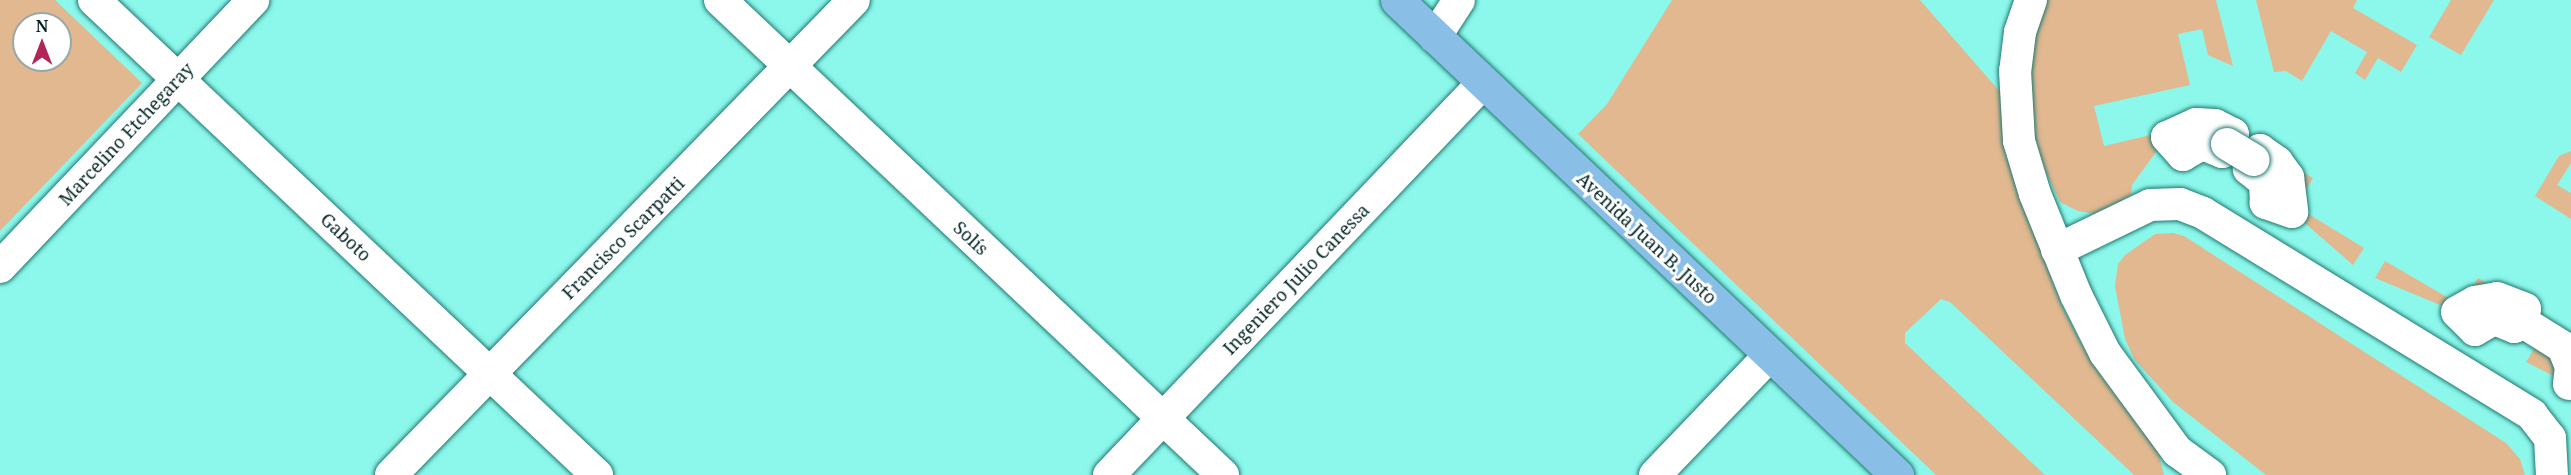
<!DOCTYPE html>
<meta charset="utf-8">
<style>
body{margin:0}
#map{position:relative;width:2571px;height:475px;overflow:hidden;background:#8cf8eb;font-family:"Noto Serif",serif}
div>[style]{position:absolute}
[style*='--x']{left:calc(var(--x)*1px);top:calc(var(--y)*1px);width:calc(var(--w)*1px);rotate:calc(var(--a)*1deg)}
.green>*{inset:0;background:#e1b890}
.roads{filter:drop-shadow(0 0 2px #207870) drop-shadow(0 0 2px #207870)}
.minor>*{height:32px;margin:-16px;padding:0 16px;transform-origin:16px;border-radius:16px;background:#fff}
.major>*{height:33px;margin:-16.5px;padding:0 16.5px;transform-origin:16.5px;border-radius:16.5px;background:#89bee6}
.bridges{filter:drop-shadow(0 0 2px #207870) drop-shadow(0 0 2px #207870)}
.minor-bridge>*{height:32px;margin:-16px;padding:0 16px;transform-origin:16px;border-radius:16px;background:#fff}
span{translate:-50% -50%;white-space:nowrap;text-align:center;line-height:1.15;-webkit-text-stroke:6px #fff;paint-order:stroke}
.street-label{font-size:18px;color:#012421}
.north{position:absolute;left:12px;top:12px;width:60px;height:60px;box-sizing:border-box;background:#fff;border:2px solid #99a7a6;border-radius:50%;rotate:0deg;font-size:16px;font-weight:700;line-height:24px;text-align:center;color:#012421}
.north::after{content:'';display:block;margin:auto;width:21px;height:27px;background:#b32457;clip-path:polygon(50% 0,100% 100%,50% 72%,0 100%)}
</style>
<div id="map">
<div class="green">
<i style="clip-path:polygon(evenodd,0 0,55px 0,142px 83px,0 231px,0 0,24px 24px,60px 24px,60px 60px,24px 60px,24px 24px)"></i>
<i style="clip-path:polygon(1672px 0,1920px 0,2002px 94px,2017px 188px,2062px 306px,2084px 349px,2158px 451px,2164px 475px,2134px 475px,1950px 302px,1941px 299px,1905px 333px,1905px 343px,2045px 475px,1936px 475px,1578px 134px,1607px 104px)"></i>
<i style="clip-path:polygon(2045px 0,2216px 0,2233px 66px,2208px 55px,2202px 29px,2178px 34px,2190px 85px,2094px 106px,2104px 146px,2184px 127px,2167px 137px,2132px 185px,2131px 195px,2098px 214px,2078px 211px,2060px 202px,2039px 158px,2032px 126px,2031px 46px)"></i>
<i style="clip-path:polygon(2256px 0,2357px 0,2353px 8px,2417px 45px,2401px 72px,2378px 58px,2365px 80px,2355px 73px,2367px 52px,2331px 31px,2302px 81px,2286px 71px,2274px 72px)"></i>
<i style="clip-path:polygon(2451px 0,2494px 0,2461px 55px,2429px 37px)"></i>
<i style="clip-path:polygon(2261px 148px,2313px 178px,2302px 197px,2307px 213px,2364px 248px,2353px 265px,2292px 212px)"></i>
<i style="clip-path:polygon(2571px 151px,2571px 163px,2557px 185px,2571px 193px,2571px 219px,2535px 196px,2559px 156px)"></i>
<i style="clip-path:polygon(2173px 233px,2184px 236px,2506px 443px,2520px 459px,2525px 475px,2266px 475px,2173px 402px,2135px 360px,2125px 339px,2115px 286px,2118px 264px,2125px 255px,2155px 234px)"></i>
<i style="clip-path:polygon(2385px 261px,2452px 300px,2468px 294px,2478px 278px,2527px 306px,2457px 312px,2375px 278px)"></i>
<i style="clip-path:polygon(2537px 344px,2554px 352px,2558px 378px,2526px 362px)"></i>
</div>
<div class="roads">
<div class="minor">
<i style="--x:94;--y:0;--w:692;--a:43.36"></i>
<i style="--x:720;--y:0;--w:692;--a:43.36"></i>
<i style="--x:2031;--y:0;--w:34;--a:109"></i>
<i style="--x:2020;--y:32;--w:39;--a:97"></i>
<i style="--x:2015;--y:71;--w:70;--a:86.7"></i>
<i style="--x:2019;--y:141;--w:55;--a:73.2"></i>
<i style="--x:2035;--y:194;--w:109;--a:67.9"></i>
<i style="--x:2076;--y:295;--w:65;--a:63.4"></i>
<i style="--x:2105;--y:353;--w:122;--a:53.7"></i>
<i style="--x:2177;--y:451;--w:41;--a:36"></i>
<i style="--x:1435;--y:37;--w:44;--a:-57"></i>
<i style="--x:2196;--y:124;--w:19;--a:3"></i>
<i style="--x:2215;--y:125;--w:20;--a:27"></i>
<i style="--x:2233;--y:134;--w:21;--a:121"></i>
<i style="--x:2222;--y:152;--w:22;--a:-158"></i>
<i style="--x:2202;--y:144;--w:22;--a:150"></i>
<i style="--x:2183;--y:155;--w:24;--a:-132"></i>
<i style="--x:2167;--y:137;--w:32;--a:-24"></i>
<i style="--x:2260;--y:150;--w:21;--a:35"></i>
<i style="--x:2277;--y:162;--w:19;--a:54"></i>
<i style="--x:2288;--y:177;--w:35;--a:83"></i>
<i style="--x:2292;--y:212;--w:28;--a:-161"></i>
<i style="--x:2266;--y:203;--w:21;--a:-93"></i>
<i style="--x:2265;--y:182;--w:21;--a:-141"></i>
<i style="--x:2249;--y:169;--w:22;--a:-60"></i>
<i style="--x:2057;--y:250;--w:103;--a:-25.8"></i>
<i style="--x:2150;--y:205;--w:30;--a:-2"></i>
<i style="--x:2180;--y:204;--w:25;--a:21"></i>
<i style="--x:2203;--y:213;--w:386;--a:31.5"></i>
<i style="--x:2532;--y:415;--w:29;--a:52"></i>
<i style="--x:2550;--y:438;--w:37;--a:87"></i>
<i style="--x:0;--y:267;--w:368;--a:-46.5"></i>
<i style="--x:2497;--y:298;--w:30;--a:21"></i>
<i style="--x:2525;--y:309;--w:21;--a:121"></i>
<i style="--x:2514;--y:327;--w:22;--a:-158"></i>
<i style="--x:2494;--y:319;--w:22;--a:150"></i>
<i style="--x:2475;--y:330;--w:25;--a:-135"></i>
<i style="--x:2457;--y:312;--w:21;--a:-29"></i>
<i style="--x:2475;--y:302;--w:22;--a:-10"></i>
<i style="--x:2502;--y:309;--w:72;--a:31.9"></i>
<i style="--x:2563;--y:347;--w:22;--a:68"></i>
<i style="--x:2571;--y:367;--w:17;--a:97"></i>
<i style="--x:391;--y:475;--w:663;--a:-45.73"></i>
<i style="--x:1109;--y:475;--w:542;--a:-46.35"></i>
<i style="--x:1655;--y:475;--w:166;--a:-46.2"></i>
</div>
<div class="major">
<i style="--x:1397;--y:0;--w:690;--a:43.53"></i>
</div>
</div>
<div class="bridges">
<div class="minor-bridge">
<i style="--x:2227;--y:144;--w:31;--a:31"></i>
</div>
</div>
<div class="street-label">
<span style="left:126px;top:134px;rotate:-47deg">Marcelino Etchegaray</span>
<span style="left:346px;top:237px;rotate:43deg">Gaboto</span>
<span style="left:623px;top:238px;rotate:-45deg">Francisco Scarpatti</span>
<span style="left:971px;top:238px;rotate:43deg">Solís</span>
<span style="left:1647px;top:238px;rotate:43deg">Avenida Juan B. Justo</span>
<span style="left:1296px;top:279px;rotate:-46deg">Ingeniero Julio Canessa</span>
</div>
<div class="north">N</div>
</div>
